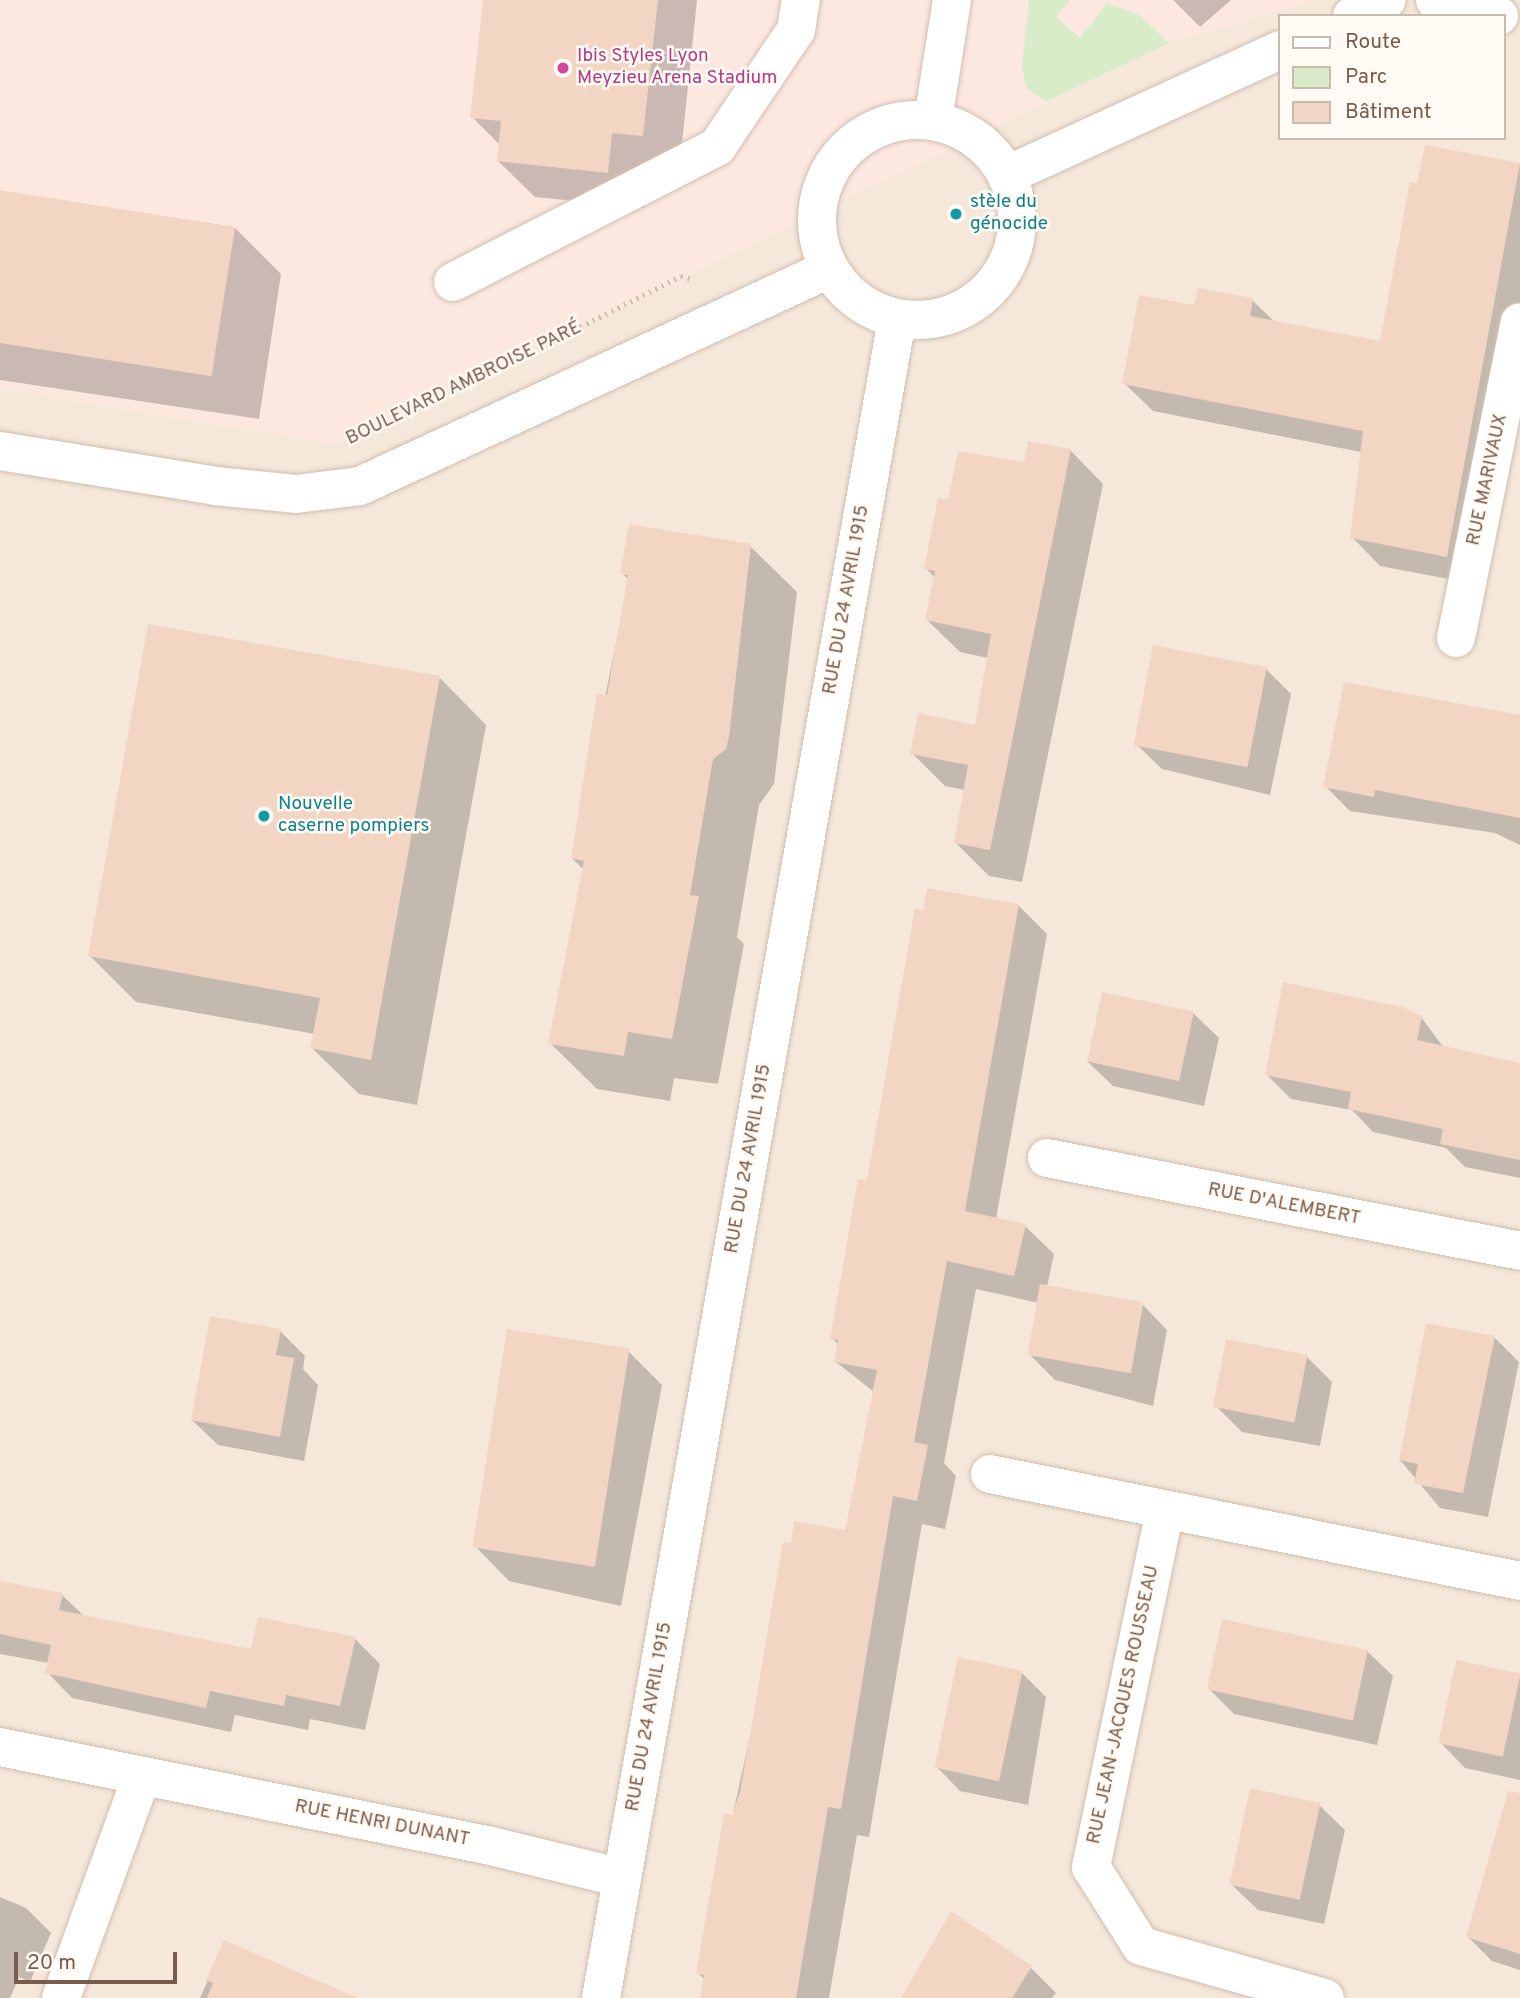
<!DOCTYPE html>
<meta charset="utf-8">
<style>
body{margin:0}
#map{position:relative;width:1520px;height:1998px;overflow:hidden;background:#fdf6ec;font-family:Overpass,sans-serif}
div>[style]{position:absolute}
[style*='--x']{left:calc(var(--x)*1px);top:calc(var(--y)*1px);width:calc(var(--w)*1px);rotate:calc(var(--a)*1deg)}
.residential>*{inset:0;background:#f5e8da}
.commercial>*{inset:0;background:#fde8e0}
.green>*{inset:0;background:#d8ecc9}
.shadow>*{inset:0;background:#0003}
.building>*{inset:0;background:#f3d5c3;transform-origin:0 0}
.path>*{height:4.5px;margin-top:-2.25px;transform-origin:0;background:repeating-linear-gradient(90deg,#d9b8a5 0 2px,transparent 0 7px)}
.roads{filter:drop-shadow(0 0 2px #d1beb0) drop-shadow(0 0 2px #d1beb0)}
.minor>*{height:38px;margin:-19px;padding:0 19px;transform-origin:19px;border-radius:19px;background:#fff}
.minor>.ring{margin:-19px;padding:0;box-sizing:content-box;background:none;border:38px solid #fff;border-radius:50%}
.dots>*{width:19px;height:19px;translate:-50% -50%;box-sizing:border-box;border:4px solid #fffaf3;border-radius:50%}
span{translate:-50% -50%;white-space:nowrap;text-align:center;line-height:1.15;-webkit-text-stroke:5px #fffaf3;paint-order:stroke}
.hotel-label{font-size:19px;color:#b23c85}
.left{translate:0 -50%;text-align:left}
.culture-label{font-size:19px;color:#0d838f}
.street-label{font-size:19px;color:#7a5c4d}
.legend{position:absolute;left:1278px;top:14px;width:228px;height:126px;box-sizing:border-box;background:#fffaf3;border:2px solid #cabbb1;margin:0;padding:9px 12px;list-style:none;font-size:21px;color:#7a5c4d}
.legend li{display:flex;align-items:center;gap:14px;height:35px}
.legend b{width:35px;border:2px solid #cabbb1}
.scale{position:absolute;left:14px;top:1952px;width:163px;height:32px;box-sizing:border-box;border:4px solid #7a5c4d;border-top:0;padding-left:9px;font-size:21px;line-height:24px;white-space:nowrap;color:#7a5c4d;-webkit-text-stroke:5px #fffaf3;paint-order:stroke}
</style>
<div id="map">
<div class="residential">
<i style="clip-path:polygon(evenodd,1315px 0,1520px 0,1520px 1998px,0 1998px,0 388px,336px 444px,1169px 43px,1315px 0,1280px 16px,1504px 16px,1504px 138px,1280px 138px,1280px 16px)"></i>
</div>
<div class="commercial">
<i style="clip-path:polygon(0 0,1315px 0,1169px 43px,336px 444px,0 388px)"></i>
</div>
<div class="green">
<i style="clip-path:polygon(1029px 0,1070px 0,1056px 17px,1080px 38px,1107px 3px,1141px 16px,1169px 43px,1046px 102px,1026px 87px,1022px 66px)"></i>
</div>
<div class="shadow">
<i style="clip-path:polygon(485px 0,697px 0,679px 172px,648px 169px,644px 208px,535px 197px,498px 161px,500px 145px,472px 117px)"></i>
<i style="clip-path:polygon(1173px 0,1231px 0,1200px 27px)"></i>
<i style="clip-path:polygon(1427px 147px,1520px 165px,1520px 349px,1475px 584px,1380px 566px,1352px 537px,1361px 452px,1153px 411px,1124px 383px,1195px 307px,1252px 300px,1275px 322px,1381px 343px)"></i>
<i style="clip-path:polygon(0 192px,234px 227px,281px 274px,259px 419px,0 380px)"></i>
<i style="clip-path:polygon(1071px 451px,1103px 484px,1022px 882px,989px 876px,956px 843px,965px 790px,945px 786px,912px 753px,976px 727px,988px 658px,960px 652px,927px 620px,935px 578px,926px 568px,949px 501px,1025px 464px)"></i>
<i style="clip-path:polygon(750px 546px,797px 592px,774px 784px,759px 805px,737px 937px,744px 944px,718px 1084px,674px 1078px,670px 1101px,597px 1089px,550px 1043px,584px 870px,572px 858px,629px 580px,622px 573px)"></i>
<i style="clip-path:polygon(1266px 669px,1291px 694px,1270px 795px,1162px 769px,1136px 744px)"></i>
<i style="clip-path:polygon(440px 678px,486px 725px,417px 1105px,359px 1094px,312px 1048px,315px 1034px,136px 1002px,90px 956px)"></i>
<i style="clip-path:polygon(1520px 717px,1520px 845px,1495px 833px,1350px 811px,1325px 786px)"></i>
<i style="clip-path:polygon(1018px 905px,1047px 934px,996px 1219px,1025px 1226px,1054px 1254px,1047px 1287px,1142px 1304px,1167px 1330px,1153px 1406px,1055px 1380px,1029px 1354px,1039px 1303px,976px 1289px,944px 1463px,956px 1476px,945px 1529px,922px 1524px,869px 1837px,857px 1835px,829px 1998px,703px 1998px,705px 1980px,698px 1973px,792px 1545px,847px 1532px,874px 1392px,836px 1362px,839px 1345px,832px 1338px,868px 1182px)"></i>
<i style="clip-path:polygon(1193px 1013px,1219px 1038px,1204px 1106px,1113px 1086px,1087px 1061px)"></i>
<i style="clip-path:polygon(1421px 1017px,1444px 1048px,1520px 1064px,1520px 1178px,1465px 1167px,1446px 1148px,1373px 1132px,1352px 1110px,1291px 1099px,1267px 1075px)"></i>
<i style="clip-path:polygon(280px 1331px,305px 1356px,303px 1369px,318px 1385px,304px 1461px,218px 1445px,192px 1420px)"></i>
<i style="clip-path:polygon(1494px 1337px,1519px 1362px,1488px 1517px,1440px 1508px,1400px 1460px)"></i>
<i style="clip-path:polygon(628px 1351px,662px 1385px,621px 1606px,509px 1581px,475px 1546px)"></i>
<i style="clip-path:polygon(1306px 1356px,1332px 1382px,1320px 1446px,1242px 1432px,1216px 1406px)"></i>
<i style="clip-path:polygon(0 1583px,62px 1595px,85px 1617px,252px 1651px,355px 1639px,380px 1664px,365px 1730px,310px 1719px,308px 1730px,235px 1715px,231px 1732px,72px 1698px,47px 1672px,49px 1663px,0 1654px)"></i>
<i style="clip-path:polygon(1367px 1651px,1393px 1676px,1377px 1745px,1234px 1714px,1209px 1689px)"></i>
<i style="clip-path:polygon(1457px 1662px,1520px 1676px,1520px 1780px,1465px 1768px,1440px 1742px)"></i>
<i style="clip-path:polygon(1022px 1673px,1046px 1697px,1028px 1805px,960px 1791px,936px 1766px)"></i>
<i style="clip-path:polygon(1319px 1805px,1345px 1830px,1324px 1924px,1258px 1910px,1232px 1885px)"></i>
<i style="clip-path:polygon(1520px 1871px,1520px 1970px,1492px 1961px,1468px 1937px)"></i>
<i style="clip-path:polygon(0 1897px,26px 1908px,51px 1933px,30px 1982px,19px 1977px,10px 1998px,0 1998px)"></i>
<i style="clip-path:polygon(951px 1914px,1031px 1968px,1056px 1993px,1052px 1998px,924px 1998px)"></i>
<i style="clip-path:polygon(225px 1942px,319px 1998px,200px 1998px)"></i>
</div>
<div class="building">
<i style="clip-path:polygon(483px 0,658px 0,643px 136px,612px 133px,608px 173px,497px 161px,501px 121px,470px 118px)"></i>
<i style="clip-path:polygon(1425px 145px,1520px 163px,1447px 557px,1350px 538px,1363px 431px,1122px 384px,1139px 295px,1194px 305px,1198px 288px,1253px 298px,1250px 316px,1380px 341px,1410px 182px,1417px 183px)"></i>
<i style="left:0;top:190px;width:238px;height:151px;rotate:9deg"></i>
<i style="clip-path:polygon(1028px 441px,1071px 449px,990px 850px,954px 843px,968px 765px,910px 754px,918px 713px,975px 725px,991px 634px,925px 620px,935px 571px,924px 569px,938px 498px,948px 499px,958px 451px,1024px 462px)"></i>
<i style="clip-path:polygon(629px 524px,751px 544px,729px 737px,726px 749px,713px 759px,690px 895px,699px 896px,672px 1039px,628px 1032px,624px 1056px,548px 1044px,584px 861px,571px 858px,597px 693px,607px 695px,628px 575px,620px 574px)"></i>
<i style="clip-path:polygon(148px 624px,440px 676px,371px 1060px,310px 1048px,320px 998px,88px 956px)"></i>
<i style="left:1153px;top:645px;width:116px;height:102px;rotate:11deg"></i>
<i style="clip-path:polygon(1344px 682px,1520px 715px,1520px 818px,1375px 790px,1374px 797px,1323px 787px)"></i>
<i style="clip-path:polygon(927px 888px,1019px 904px,965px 1211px,1026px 1224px,1014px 1276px,947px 1261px,914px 1442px,928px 1445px,917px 1501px,893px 1496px,841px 1809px,828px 1807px,796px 1998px,700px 1998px,704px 1975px,696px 1974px,724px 1813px,732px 1815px,740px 1792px,783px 1542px,791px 1543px,794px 1521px,845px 1530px,877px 1370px,834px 1362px,838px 1340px,830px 1339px,858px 1179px,867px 1180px,915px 908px,923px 910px)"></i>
<i style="clip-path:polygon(1283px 982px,1402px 1007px,1422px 1016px,1417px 1040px,1520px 1063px,1520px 1160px,1440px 1144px,1443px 1129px,1348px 1109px,1351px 1092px,1265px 1075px)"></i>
<i style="left:1102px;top:992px;width:94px;height:71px;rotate:12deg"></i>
<i style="left:1040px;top:1284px;width:105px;height:72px;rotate:10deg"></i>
<i style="clip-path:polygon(210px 1316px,281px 1329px,276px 1355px,294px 1358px,280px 1437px,191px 1420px)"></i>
<i style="clip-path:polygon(1426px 1323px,1495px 1336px,1463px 1493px,1414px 1484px,1418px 1464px,1399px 1460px)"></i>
<i style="left:507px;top:1329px;width:124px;height:221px;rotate:9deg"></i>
<i style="left:1226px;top:1339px;width:83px;height:69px;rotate:11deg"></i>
<i style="clip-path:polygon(0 1581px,63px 1593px,59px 1610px,251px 1649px,258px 1617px,356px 1637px,340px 1706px,286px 1695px,284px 1706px,210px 1691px,206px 1708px,45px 1673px,51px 1645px,0 1634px)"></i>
<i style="left:1222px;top:1619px;width:149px;height:72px;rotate:12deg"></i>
<i style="left:958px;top:1657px;width:66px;height:113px;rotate:12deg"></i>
<i style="left:1456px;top:1660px;width:66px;height:85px;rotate:12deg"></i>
<i style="left:1250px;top:1788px;width:72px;height:99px;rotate:12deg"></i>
<i style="clip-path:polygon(1508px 1791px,1520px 1793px,1520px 1954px,1466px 1937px)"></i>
<i style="clip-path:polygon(951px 1911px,1032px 1966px,1012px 1998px,901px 1998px)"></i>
<i style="clip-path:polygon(224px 1940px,358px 1998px,207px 1998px,213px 1983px,206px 1980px)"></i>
</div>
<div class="path">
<i style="--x:574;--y:330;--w:120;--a:-26.8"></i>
<i style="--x:681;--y:276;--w:11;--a:15"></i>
</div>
<div class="roads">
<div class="minor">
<i style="--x:1435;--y:0;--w:66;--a:14"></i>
<i style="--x:1352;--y:16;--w:38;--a:-25"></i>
<i class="ring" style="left:817px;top:120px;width:162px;height:162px"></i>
<i style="--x:933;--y:120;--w:121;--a:-81"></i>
<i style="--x:1007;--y:175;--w:300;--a:-24.6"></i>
<i style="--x:453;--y:282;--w:297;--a:-27.1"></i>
<i style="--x:717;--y:147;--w:141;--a:-56"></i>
<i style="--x:796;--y:30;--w:30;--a:-81"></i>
<i style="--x:0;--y:451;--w:218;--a:9.2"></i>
<i style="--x:215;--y:486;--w:81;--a:5.6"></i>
<i style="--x:296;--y:494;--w:64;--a:-7.1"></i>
<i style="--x:360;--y:486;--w:517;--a:-24.83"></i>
<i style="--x:1456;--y:638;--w:322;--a:-78.6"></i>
<i style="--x:1047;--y:1158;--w:482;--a:11.1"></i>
<i style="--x:990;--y:1474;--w:541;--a:11.41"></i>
<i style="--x:1165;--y:1510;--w:365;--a:101.7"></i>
<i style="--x:1091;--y:1867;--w:93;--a:57.7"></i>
<i style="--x:1141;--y:1946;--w:191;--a:15.8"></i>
<i style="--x:0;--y:1747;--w:497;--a:11.4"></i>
<i style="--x:487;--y:1845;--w:139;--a:13.7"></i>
<i style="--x:61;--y:1998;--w:236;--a:-70"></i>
<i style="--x:601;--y:1998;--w:1705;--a:-80"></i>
</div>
</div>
<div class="dots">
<i style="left:563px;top:68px;background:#d1479c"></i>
<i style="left:956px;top:214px;background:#0f9aa8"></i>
<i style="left:264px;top:816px;background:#0f9aa8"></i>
</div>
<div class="hotel-label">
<span class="left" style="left:577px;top:68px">Ibis Styles Lyon<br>Meyzieu Arena Stadium</span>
</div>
<div class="culture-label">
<span class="left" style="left:970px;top:214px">stèle du<br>génocide</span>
<span class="left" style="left:278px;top:816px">Nouvelle<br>caserne pompiers</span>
</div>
<div class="street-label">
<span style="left:464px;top:384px;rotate:-26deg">BOULEVARD AMBROISE PARÉ</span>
<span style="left:1488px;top:480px;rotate:-78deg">RUE MARIVAUX</span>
<span style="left:847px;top:600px;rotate:-80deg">RUE DU 24 AVRIL 1915</span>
<span style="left:749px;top:1159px;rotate:-80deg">RUE DU 24 AVRIL 1915</span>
<span style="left:1284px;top:1205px;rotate:11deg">RUE D'ALEMBERT</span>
<span style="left:1124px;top:1705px;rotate:-78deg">RUE JEAN-JACQUES ROUSSEAU</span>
<span style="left:650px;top:1717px;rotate:-80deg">RUE DU 24 AVRIL 1915</span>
<span style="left:382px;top:1824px;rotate:11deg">RUE HENRI DUNANT</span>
</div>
<ul class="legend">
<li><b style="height:9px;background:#fff"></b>Route</li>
<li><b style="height:19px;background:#d8ecc9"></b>Parc</li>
<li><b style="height:19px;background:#f3d5c3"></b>Bâtiment</li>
</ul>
<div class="scale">20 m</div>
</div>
